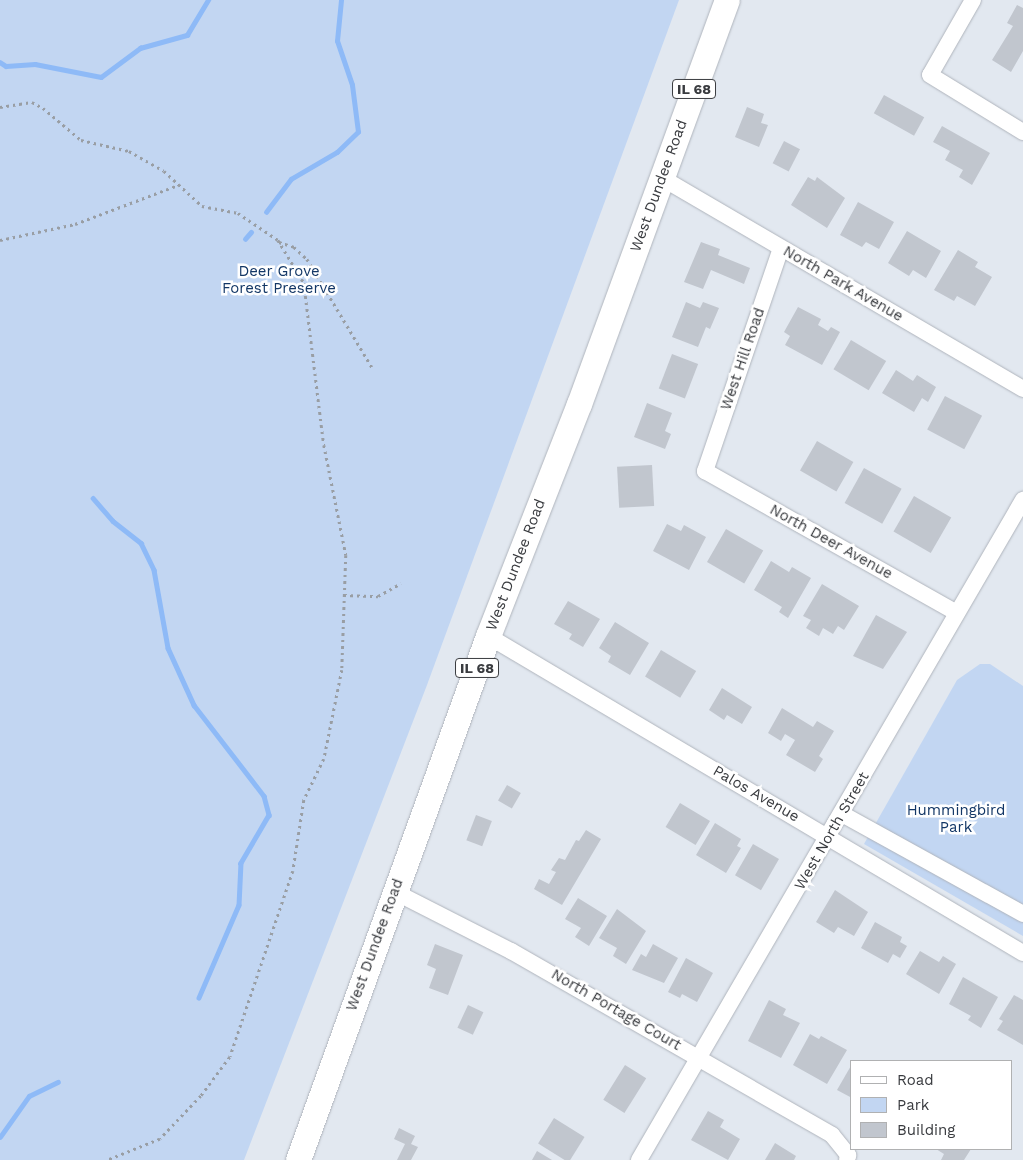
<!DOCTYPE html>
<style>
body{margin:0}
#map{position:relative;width:1023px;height:1160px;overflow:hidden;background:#e2e8f0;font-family:"Work Sans",sans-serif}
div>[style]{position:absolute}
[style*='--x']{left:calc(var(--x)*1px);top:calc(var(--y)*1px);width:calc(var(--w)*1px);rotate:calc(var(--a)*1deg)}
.green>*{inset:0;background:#c2d6f2}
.stream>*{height:4.5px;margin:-2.25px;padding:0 2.25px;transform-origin:2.25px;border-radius:2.25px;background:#8ebaf7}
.building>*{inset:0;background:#c1c6ce;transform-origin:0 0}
.path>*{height:2.5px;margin-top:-1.25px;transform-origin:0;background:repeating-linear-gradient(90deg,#999ea4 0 2.5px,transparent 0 6.5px)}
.roads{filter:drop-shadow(0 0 1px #afb4bc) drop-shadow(0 0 1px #afb4bc)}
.street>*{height:16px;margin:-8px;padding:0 8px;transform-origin:8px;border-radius:8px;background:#fff}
.primary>*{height:25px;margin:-12.5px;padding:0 12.5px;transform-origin:12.5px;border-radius:12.5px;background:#fff}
span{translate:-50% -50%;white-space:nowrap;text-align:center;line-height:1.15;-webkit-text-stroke:5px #fff;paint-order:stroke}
.shield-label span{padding:1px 4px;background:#fff;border:1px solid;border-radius:4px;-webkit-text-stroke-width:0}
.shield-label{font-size:14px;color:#393b3f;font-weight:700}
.street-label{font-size:15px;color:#393b3f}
.park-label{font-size:15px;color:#133766}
.legend{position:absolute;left:850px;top:1060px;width:162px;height:90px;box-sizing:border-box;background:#fff;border:1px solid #b0b1b2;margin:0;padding:6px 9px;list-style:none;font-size:15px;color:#393b3f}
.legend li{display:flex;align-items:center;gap:10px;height:25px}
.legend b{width:25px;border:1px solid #b0b1b2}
</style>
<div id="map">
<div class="green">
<i style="clip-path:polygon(0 0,679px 0,427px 685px,244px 1160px,0 1160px)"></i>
<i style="clip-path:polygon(980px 664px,990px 664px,1023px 686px,1023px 936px,864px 844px,957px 680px)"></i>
</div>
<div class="stream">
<i style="--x:0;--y:62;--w:7;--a:34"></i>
<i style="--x:6;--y:66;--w:29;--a:-4"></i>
<i style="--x:35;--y:64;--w:67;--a:11.1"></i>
<i style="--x:101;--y:77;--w:49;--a:-36.6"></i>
<i style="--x:140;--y:48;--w:49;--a:-15.5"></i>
<i style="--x:187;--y:35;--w:41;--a:-59"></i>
<i style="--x:266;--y:212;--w:41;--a:-52.9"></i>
<i style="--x:291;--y:179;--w:53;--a:-30.4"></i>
<i style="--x:337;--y:152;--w:29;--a:-44"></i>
<i style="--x:358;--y:132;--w:47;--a:-97.3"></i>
<i style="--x:352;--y:85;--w:46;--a:-108.8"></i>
<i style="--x:337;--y:41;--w:41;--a:-84.4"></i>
<i style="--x:245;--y:239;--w:9;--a:-49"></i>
<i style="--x:93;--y:498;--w:30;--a:49"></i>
<i style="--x:113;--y:521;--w:36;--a:38"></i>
<i style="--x:141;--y:543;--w:30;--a:64"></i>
<i style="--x:154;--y:570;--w:79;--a:79.8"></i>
<i style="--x:168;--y:648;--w:63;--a:65.5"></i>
<i style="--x:194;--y:705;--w:115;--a:52.4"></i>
<i style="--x:264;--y:796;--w:20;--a:75"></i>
<i style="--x:269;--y:815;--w:56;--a:120.3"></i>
<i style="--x:241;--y:863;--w:42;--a:92.7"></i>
<i style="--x:239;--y:905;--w:101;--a:113.3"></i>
<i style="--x:0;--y:1137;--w:50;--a:-54.7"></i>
<i style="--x:29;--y:1096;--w:32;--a:-26"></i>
</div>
<div class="building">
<i style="clip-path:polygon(1017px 5px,1023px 8px,1023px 51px,1011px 72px,992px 60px,1013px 26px,1007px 23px)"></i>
<i style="left:884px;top:95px;width:46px;height:21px;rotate:29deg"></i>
<i style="clip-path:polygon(747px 107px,764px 114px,761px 123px,768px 125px,759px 147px,735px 137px)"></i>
<i style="clip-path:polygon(942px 126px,990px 153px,972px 185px,959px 177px,963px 170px,945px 160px,950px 151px,933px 142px)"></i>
<i style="left:784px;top:141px;width:18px;height:25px;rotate:27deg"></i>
<i style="clip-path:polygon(808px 177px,815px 181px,817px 177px,845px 198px,827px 228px,791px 205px)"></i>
<i style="clip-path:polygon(858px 202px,894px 222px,879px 249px,866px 242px,862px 247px,840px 235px)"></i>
<i style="clip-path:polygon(907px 231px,941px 251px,926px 278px,913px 270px,909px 276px,888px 263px)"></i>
<i style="clip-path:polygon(701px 242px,720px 249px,718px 255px,750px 268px,744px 284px,711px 270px,703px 289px,684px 282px)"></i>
<i style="clip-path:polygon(958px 250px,978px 262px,975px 267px,992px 277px,975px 306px,957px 296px,954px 301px,934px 290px)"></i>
<i style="clip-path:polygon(686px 302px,700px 308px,703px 302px,719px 308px,710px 329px,706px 327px,698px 347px,672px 337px)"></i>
<i style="clip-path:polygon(798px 307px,821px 319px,818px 325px,828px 331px,831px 327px,840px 332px,822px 365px,785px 345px,790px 336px,784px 332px)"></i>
<i style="left:851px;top:340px;width:41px;height:34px;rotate:31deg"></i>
<i style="left:672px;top:354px;width:28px;height:37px;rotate:21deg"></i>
<i style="clip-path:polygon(896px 370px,913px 381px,917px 375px,936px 387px,928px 402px,922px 398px,914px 412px,882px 393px)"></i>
<i style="left:945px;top:396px;width:42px;height:38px;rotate:28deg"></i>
<i style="clip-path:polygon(647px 403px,672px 413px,665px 431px,671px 434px,665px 449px,634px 437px)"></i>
<i style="left:817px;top:441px;width:42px;height:34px;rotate:30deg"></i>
<i style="left:652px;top:465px;width:41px;height:35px;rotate:87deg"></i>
<i style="left:864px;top:468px;width:43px;height:40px;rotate:29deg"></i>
<i style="left:914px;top:496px;width:43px;height:41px;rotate:30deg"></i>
<i style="clip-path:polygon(667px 524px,681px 531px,684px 525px,706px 537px,689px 570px,653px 551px)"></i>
<i style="left:726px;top:529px;width:43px;height:38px;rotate:30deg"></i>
<i style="clip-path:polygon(771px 561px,789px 572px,792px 567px,811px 578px,788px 618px,779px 612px,782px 607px,754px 590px)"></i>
<i style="clip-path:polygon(822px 584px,859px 606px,844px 630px,838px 626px,833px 634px,823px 628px,819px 636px,806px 628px,811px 620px,803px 616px)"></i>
<i style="clip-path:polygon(568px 601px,600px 619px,583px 647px,569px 639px,572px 634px,554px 624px)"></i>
<i style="clip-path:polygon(876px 615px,907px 632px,883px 669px,853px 656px)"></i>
<i style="clip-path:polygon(615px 622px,649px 643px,630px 675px,608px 662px,611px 656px,599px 648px)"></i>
<i style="left:661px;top:650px;width:41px;height:31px;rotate:31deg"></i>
<i style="clip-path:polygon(722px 688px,752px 707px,742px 724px,727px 715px,724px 720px,709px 710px)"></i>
<i style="clip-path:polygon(782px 708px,813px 727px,817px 721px,834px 731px,819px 756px,823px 759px,815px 772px,786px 755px,795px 740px,785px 734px,781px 741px,768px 733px)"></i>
<i style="left:507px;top:785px;width:16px;height:18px;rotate:30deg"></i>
<i style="left:680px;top:803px;width:35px;height:28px;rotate:31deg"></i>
<i style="left:476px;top:815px;width:17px;height:27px;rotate:21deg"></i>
<i style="clip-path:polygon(715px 823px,741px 839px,737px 846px,741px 848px,726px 873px,696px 855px)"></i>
<i style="clip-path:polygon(586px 830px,601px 839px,562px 905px,534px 889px,539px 879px,549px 884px,556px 872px,551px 870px,559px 858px,565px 860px,576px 840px,579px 841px)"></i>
<i style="left:753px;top:844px;width:30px;height:36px;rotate:30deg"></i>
<i style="clip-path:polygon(835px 890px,868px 912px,854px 936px,838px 927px,834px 933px,816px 922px)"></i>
<i style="clip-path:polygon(578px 898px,607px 916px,589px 946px,575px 937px,581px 928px,565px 919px)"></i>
<i style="clip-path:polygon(617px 909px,646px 931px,626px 964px,613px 956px,617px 948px,599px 938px)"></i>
<i style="clip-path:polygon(875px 922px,902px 937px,900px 942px,907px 946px,900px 958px,893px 954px,888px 963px,861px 948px)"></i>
<i style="clip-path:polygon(435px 944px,463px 955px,448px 995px,429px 988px,436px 969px,427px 965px)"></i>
<i style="clip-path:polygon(653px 944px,678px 958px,664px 983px,632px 970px,641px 954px,646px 957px)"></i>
<i style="clip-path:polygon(920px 951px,939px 962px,943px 956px,956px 964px,939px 994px,906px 974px)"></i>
<i style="clip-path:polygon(686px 958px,713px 973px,697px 1002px,682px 994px,680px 998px,668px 992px)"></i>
<i style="clip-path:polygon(963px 977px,998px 997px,981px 1028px,968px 1020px,971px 1016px,949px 1004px)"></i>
<i style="clip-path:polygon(1014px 995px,1023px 1000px,1023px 1045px,997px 1030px,1003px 1021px,999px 1019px)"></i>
<i style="clip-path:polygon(769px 1000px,786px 1009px,783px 1015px,800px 1023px,781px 1058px,748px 1041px)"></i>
<i style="left:468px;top:1005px;width:17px;height:25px;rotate:25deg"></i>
<i style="clip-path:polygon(810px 1034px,819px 1039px,821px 1036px,847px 1050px,827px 1084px,793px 1065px)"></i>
<i style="clip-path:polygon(852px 1064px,852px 1098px,837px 1090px)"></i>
<i style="left:625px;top:1065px;width:25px;height:41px;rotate:32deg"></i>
<i style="clip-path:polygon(708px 1111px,724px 1120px,720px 1127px,740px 1139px,728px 1160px,691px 1140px)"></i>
<i style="left:554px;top:1118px;width:36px;height:30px;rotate:32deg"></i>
<i style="clip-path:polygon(399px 1128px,415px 1136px,411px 1144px,418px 1147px,411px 1160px,397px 1160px,405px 1144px,394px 1139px)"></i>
<i style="clip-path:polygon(775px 1143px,796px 1156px,794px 1160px,765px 1160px)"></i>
<i style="clip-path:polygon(936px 1149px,971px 1149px,964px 1160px,941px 1160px,944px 1154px)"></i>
<i style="clip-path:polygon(537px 1151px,552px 1160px,532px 1160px)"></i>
</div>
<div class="path">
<i style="--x:0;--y:107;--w:32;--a:-9"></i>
<i style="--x:32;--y:102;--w:13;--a:29"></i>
<i style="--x:43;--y:108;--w:50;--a:40.1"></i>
<i style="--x:81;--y:140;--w:49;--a:12.9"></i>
<i style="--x:129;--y:151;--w:40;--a:29.7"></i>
<i style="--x:164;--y:171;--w:52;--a:42.6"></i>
<i style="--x:202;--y:206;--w:37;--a:11"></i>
<i style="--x:238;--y:213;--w:48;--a:34"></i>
<i style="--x:278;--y:240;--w:50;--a:58.8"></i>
<i style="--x:304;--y:283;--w:163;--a:83"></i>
<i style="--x:324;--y:445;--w:112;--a:78.7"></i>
<i style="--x:346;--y:555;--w:115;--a:92"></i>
<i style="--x:342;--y:670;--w:91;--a:101.4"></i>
<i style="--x:324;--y:759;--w:46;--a:116"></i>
<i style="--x:304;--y:800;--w:72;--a:98.8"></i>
<i style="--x:293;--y:871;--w:196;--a:108.7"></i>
<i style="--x:230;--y:1057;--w:49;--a:126.6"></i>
<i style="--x:201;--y:1096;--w:59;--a:133.6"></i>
<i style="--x:160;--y:1139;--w:56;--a:158"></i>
<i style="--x:0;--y:240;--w:77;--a:-12"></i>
<i style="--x:75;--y:224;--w:110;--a:-20.7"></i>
<i style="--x:279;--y:242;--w:16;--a:18"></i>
<i style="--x:294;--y:247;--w:18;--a:43"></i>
<i style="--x:307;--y:259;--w:126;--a:59"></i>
<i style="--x:344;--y:595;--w:34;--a:2"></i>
<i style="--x:378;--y:596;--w:26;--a:-29"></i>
</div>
<div class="roads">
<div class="street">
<i style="--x:973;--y:0;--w:86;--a:119.8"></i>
<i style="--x:930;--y:75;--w:109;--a:31.5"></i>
<i style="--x:662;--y:178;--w:418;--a:30.3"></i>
<i style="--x:781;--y:248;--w:236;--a:108.8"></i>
<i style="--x:705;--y:471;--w:289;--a:29.4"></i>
<i style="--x:488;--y:636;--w:622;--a:30.65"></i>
<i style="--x:842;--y:814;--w:207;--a:28.9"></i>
<i style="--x:395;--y:892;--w:130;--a:27"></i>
<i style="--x:511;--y:951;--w:370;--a:29.8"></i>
<i style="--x:832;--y:1135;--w:26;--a:51"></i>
<i style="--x:848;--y:1155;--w:5;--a:101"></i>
<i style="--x:639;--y:1160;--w:764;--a:-59.81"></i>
</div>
<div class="primary">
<i style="--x:298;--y:1160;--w:557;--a:-70.07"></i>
<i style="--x:488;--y:636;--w:249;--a:-68.6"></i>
<i style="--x:579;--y:404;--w:430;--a:-69.9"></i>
</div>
</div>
<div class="shield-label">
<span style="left:694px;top:89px">IL 68</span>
<span style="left:477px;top:668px">IL 68</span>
</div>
<div class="street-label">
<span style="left:659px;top:186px;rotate:-70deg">West Dundee Road</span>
<span style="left:843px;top:284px;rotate:30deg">North Park Avenue</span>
<span style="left:743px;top:359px;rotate:-71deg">West Hill Road</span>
<span style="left:831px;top:542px;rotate:29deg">North Deer Avenue</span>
<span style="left:516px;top:565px;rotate:-69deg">West Dundee Road</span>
<span style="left:756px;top:794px;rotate:30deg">Palos Avenue</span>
<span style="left:832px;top:831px;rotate:-60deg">West North Street</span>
<span style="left:375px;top:945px;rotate:-70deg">West Dundee Road</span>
<span style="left:616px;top:1010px;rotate:30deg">North Portage Court</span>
</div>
<div class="park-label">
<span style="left:279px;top:280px">Deer Grove<br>Forest Preserve</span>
<span style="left:956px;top:819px">Hummingbird<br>Park</span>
</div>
<ul class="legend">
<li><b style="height:6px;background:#fff"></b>Road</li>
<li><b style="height:14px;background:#c2d6f2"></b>Park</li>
<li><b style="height:14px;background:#c1c6ce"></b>Building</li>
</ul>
</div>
